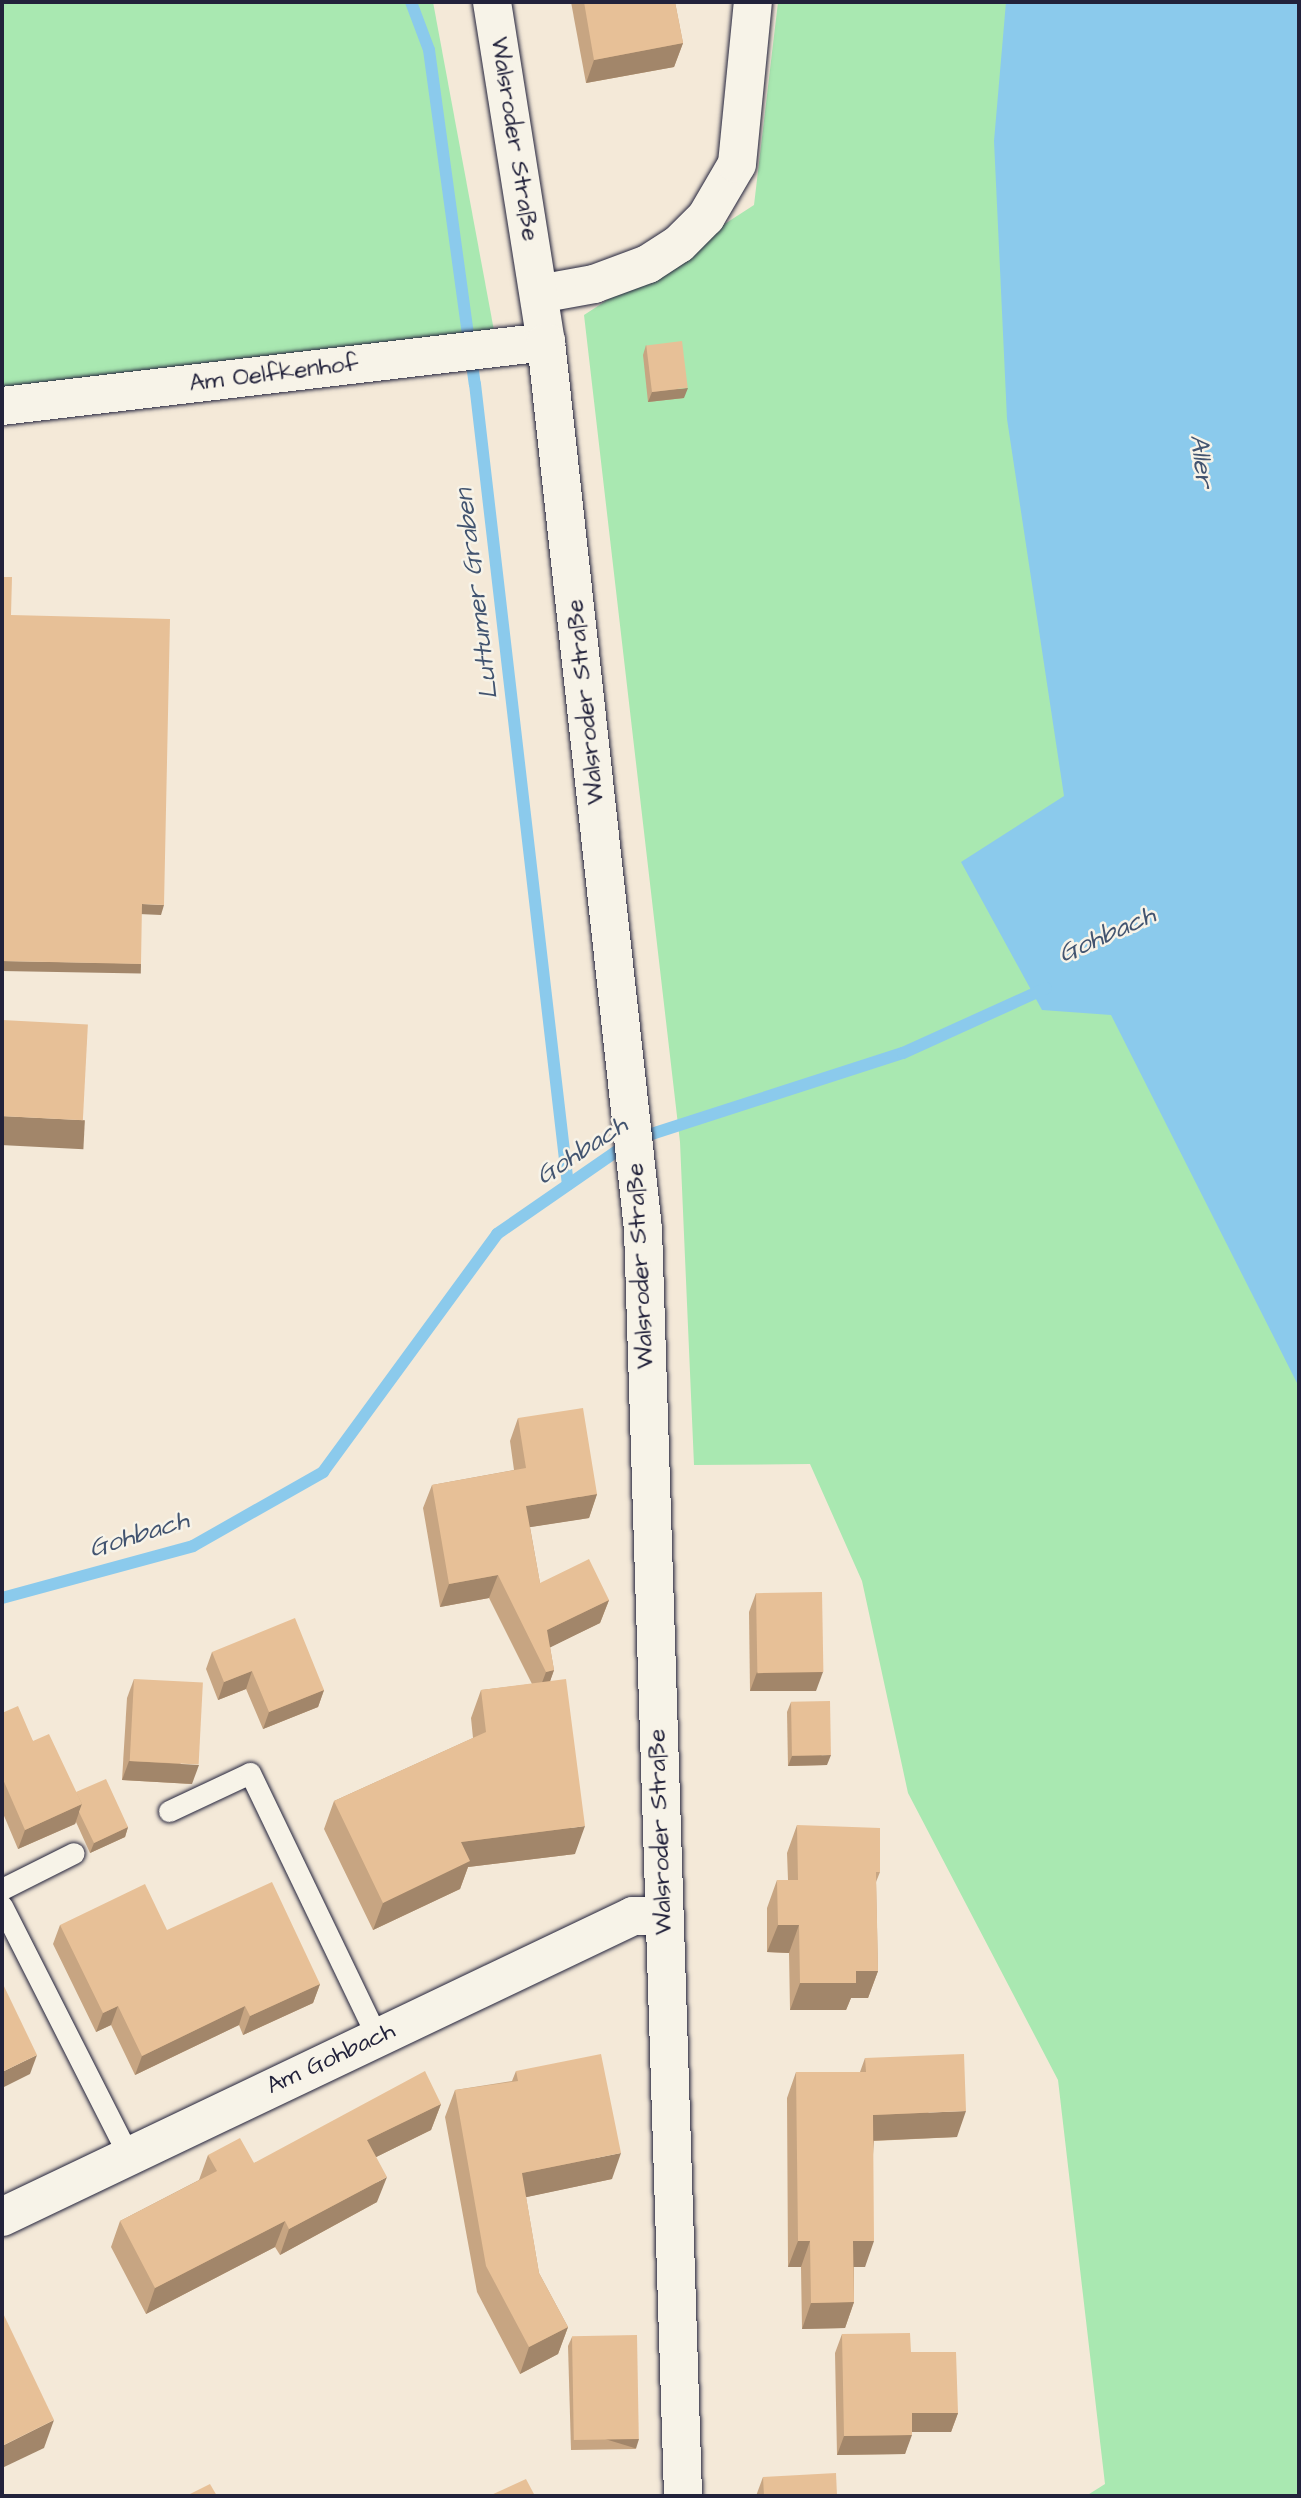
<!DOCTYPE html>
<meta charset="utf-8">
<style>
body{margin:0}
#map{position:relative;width:1301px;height:2498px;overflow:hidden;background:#f4e9d8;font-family:"Architects Daughter",sans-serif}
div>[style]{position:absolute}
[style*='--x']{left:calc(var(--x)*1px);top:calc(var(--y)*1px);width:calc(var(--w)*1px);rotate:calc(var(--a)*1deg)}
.green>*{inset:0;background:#a9e8b1}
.water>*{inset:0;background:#8bcaec}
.stream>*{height:12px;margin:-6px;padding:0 6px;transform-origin:6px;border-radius:6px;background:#8bcaec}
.roads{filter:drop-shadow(0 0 2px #22223b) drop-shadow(0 0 2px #22223b)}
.service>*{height:21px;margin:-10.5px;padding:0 10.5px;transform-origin:10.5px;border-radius:10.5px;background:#f7f3e8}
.minor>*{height:38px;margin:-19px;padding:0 19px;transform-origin:19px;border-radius:19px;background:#f7f3e8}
.secondary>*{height:38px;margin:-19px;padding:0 19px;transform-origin:19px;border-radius:19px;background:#f7f3e8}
.wall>*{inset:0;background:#c7a582}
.shaded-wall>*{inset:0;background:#a2866a;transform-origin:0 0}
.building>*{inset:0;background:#e7c097;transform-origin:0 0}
span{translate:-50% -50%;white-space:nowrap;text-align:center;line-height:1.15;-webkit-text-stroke:5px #f7f3e8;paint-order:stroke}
.street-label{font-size:24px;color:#22223b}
.water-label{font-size:26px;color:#425470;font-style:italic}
.frame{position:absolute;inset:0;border:4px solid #22223b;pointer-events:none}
</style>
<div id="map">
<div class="green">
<i style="clip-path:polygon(2px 2px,433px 2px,495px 336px,2px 388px)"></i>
<i style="clip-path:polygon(778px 2px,1299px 2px,1299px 2496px,1086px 2496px,1105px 2484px,1058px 2080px,908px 1793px,862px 1581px,810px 1464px,694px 1465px,680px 1142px,584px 315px,754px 205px)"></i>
</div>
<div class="water">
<i style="clip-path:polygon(1006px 2px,1299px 2px,1299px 1387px,1111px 1015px,1042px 1010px,961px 862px,1064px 796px,1007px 419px,994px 141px)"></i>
</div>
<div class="stream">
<i style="--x:411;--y:2;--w:51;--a:69.4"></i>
<i style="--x:429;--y:50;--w:337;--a:82.2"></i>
<i style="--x:475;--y:384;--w:806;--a:83.38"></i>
<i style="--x:2;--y:1598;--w:198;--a:-15.2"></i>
<i style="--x:193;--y:1546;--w:150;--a:-29.6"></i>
<i style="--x:323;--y:1472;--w:295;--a:-53.8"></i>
<i style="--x:497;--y:1234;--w:165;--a:-34.7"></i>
<i style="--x:633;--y:1140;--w:284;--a:-17.9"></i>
<i style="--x:903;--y:1053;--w:157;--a:-24.4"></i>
</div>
<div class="roads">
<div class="service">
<i style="--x:169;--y:1811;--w:89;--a:-25.1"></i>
<i style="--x:250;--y:1773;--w:293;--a:64.3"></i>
<i style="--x:2;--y:1889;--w:80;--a:-26.6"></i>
<i style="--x:2;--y:1906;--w:278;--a:63.1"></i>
</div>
<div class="minor">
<i style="--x:539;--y:294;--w:56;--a:-10.3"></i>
<i style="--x:594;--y:284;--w:58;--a:-20.3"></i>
<i style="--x:648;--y:264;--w:37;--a:-33"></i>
<i style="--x:679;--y:244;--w:38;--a:-45"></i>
<i style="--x:706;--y:217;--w:61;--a:-59.7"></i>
<i style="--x:737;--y:164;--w:163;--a:-84.4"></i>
<i style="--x:2;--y:406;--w:548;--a:-6.71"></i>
<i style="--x:2;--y:2217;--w:699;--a:-25.5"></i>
<i style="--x:633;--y:1916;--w:31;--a:0"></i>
</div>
<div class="secondary">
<i style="--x:492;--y:2;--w:344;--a:81"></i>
<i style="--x:546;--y:342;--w:892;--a:83.76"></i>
<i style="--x:643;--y:1229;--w:1268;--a:88.19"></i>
</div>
</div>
<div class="wall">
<i style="clip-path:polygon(571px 2px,675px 2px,683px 43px,674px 67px,586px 83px)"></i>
<i style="clip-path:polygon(646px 345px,684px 398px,648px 402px,643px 355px)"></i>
<i style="clip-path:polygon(518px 1418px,597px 1494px,589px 1518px,530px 1527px,540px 1583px,609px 1600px,600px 1623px,550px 1647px,554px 1670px,550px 1681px,575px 1854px,468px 1867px,460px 1889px,373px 1930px,324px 1829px,334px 1801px,473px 1738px,471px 1718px,481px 1690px,532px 1684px,489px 1598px,440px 1607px,423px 1508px,432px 1485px,514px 1470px,510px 1441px)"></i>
<i style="clip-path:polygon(756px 1593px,816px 1691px,750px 1691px,749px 1612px)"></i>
<i style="clip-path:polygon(212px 1652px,324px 1690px,318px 1707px,263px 1729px,246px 1689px,218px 1700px,206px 1669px)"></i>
<i style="clip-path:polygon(134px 1679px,192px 1784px,122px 1780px,127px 1698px)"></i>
<i style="clip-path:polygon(791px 1702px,827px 1765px,788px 1766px,787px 1712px)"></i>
<i style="clip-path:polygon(2px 1713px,33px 1741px,76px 1792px,128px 1827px,125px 1837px,90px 1853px,76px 1822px,75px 1824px,18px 1849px,2px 1811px)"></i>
<i style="clip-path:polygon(797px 1825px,880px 1872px,876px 1882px,878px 1971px,868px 1998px,851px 1998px,846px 2010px,790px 2010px,789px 1953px,767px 1952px,767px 1908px,777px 1880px,788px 1880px,787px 1853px)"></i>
<i style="clip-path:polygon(60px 1925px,167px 1930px,320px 1984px,313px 2003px,243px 2035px,239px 2025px,135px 2075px,111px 2025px,96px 2032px,53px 1944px)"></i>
<i style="clip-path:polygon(865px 2058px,957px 2137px,874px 2141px,865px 2267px,854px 2267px,854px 2302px,845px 2328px,802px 2329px,801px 2267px,788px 2267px,787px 2098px,796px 2072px,860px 2072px)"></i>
<i style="clip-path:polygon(516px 2071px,612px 2179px,526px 2197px,539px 2273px,568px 2327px,558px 2354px,520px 2374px,477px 2292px,445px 2117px,455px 2090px,512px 2081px)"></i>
<i style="clip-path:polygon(441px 2104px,431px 2130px,376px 2157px,377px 2202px,280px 2255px,275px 2247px,146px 2314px,111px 2247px,120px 2221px,199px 2180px,208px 2155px,254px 2163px)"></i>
<i style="clip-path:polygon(842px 2334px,911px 2352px,958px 2413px,951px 2432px,912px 2432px,905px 2454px,837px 2455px,835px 2353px)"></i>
<i style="clip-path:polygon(572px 2337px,636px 2449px,571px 2450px,568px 2346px)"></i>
<i style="clip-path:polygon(763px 2477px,837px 2496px,756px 2496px)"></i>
</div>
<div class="shaded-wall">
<i style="clip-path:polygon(683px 43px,674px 67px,586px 83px,594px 60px)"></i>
<i style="clip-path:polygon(688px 388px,684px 398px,648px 402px,652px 392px)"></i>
<i style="clip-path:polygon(142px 904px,164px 905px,161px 915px,139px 914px)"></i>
<i style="left:2px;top:961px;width:139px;height:10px;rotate:1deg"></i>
<i style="left:2px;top:1116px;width:83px;height:29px;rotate:3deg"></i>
<i style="clip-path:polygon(597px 1494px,589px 1518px,518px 1529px,526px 1506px)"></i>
<i style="clip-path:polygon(498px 1575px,489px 1598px,440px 1607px,449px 1584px)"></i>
<i style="clip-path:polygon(609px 1600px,600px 1623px,539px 1653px,547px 1630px)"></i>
<i style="clip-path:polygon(554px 1670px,546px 1693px,537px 1696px,546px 1672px)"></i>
<i style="clip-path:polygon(252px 1671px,246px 1689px,218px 1700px,224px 1682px)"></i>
<i style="clip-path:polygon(757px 1672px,823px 1672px,816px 1691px,750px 1691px)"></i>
<i style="clip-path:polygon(324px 1690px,318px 1707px,263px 1729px,269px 1712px)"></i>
<i style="clip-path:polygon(831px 1755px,827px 1765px,788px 1766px,792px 1756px)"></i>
<i style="clip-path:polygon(129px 1761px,199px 1765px,192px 1784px,122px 1780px)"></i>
<i style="clip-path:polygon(82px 1804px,75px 1824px,18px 1849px,25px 1830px)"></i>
<i style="clip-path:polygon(585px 1826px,575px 1854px,468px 1867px,460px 1889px,373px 1930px,383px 1903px,461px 1842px)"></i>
<i style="clip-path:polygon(128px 1827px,125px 1837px,90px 1853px,94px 1843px)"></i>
<i style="clip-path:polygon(778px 1925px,799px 1925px,789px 1953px,767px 1952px)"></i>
<i style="clip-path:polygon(856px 1971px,878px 1971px,868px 1998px,851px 1998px,846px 2010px,790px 2010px,800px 1983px)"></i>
<i style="clip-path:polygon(320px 1984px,313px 2003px,243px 2035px,250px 2016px)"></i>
<i style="clip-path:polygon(118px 2006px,111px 2025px,96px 2032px,103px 2013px)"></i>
<i style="clip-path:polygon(245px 2006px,239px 2025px,135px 2075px,142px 2056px)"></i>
<i style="clip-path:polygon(37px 2055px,30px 2074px,2px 2088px,2px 2072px)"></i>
<i style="clip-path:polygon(441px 2104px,431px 2130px,358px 2166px,367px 2140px)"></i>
<i style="clip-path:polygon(966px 2111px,957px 2137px,864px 2141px,873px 2115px)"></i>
<i style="clip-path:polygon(621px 2153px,612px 2179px,513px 2200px,522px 2173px)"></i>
<i style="clip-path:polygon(387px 2177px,377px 2202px,280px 2255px,289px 2229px)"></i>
<i style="clip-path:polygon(285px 2221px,275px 2247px,146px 2314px,155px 2288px)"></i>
<i style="clip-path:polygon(798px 2241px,810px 2241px,801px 2267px,788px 2267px)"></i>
<i style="clip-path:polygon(853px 2241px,874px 2241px,865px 2267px,844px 2267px)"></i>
<i style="clip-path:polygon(854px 2302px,845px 2328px,802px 2329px,811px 2303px)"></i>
<i style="clip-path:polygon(568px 2327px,558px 2354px,520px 2374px,529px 2347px)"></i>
<i style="clip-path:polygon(912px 2413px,958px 2413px,951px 2432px,905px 2432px)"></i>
<i style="clip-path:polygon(54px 2420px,44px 2448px,2px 2468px,2px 2446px)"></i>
<i style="clip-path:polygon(912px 2435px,905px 2454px,837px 2455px,844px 2436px)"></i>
<i style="left:639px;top:2439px;width:10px;height:64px;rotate:107deg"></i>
</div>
<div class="building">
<i style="clip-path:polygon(584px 2px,675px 2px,683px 43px,594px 60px)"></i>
<i style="left:682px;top:341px;width:47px;height:36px;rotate:83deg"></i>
<i style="clip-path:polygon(2px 577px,12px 577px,11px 615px,170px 619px,164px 905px,142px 904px,141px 964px,2px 961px)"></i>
<i style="left:2px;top:1020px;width:86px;height:96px;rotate:3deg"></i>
<i style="clip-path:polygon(583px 1408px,597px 1494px,526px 1506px,540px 1583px,589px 1559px,609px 1600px,547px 1630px,554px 1670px,546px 1672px,498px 1575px,449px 1584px,432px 1485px,526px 1468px,518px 1418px)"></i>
<i style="left:822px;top:1592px;width:80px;height:66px;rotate:89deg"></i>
<i style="clip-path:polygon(295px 1618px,324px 1690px,269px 1712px,252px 1671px,224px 1682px,212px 1652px)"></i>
<i style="left:134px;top:1679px;width:69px;height:82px;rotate:3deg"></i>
<i style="clip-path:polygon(566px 1679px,585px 1826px,461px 1842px,470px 1861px,383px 1903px,334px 1801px,486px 1732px,481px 1690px)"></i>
<i style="left:830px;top:1701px;width:54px;height:39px;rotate:89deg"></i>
<i style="clip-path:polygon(18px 1706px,33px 1741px,49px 1734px,82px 1804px,25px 1830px,2px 1777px,2px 1713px)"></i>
<i style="clip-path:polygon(106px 1779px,128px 1827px,94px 1843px,79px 1812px,82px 1804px,76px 1792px)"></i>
<i style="clip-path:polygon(797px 1825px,880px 1828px,880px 1872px,876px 1872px,878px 1971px,856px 1971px,856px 1983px,800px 1983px,799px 1925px,778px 1925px,777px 1880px,798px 1880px)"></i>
<i style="clip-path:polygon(272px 1882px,320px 1984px,250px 2016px,245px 2006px,142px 2056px,118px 2006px,103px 2013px,60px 1925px,145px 1884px,167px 1930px)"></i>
<i style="clip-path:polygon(2px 1982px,37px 2055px,2px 2072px)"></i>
<i style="clip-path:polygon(601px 2054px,621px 2153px,522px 2173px,539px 2273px,568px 2327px,529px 2347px,486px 2266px,455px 2090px,518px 2081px,516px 2071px)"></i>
<i style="clip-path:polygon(964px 2054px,966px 2111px,873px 2115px,874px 2241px,853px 2241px,854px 2302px,811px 2303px,810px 2241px,798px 2241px,796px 2072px,866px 2072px,865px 2058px)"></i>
<i style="clip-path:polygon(425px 2071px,441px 2104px,367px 2140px,387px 2177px,289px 2229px,285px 2221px,155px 2288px,120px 2221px,217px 2171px,208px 2155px,240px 2138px,254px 2163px)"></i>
<i style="clip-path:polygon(2px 2311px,54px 2420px,2px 2446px)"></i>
<i style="clip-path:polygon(910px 2333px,911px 2352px,956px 2352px,958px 2413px,912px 2413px,912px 2435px,844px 2436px,842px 2334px)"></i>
<i style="left:637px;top:2335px;width:104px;height:65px;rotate:89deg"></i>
<i style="clip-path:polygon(836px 2473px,837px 2496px,764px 2496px,763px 2477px)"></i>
<i style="clip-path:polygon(526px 2479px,535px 2496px,489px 2496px)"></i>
<i style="clip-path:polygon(210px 2484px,217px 2496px,186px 2496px)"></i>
</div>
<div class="street-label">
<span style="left:514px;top:139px;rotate:81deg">Walsroder Straße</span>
<span style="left:274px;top:374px;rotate:-7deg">Am Oelfkenhof</span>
<span style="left:586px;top:702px;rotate:-96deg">Walsroder Straße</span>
<span style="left:641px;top:1266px;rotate:-93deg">Walsroder Straße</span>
<span style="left:661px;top:1832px;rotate:-92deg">Walsroder Straße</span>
<span style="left:331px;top:2059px;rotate:-25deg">Am Gohbach</span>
</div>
<div class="water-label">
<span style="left:1201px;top:461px;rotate:83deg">Aller</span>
<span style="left:477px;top:594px;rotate:-97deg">Luttumer Graben</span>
<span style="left:1107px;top:935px;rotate:-24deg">Gohbach</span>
<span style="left:582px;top:1151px;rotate:-33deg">Gohbach</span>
<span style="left:139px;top:1535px;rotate:-17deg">Gohbach</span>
</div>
<div class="frame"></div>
</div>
